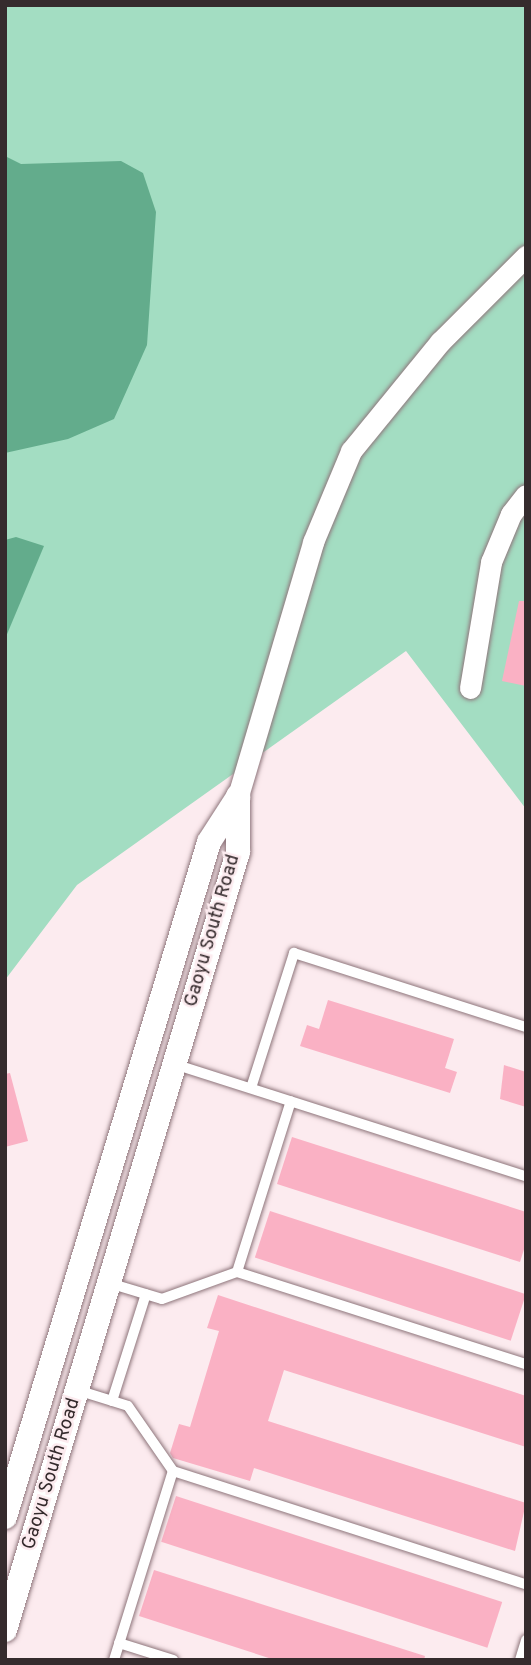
<!DOCTYPE html>
<style>
body{margin:0}
#map{position:relative;width:531px;height:1665px;overflow:hidden;background:#fcebef;font-family:Overpass,sans-serif}
div>[style]{position:absolute}
[style*='--x']{left:calc(var(--x)*1px);top:calc(var(--y)*1px);width:calc(var(--w)*1px);rotate:calc(var(--a)*1deg)}
.green>*{inset:0;background:#a3ddc2}
.water>*{inset:0;background:#63ac8c}
.building>*{inset:0;background:#fab1c4;transform-origin:0 0}
.roads{filter:drop-shadow(0 0 2px #8e757b) drop-shadow(0 0 2px #8e757b)}
.service>*{height:10px;margin:-5px;padding:0 5px;transform-origin:5px;border-radius:5px;background:#fff}
.minor>*{height:21px;margin:-10.5px;padding:0 10.5px;transform-origin:10.5px;border-radius:10.5px;background:#fff}
.tertiary>*{height:24px;margin:-12px;padding:0 12px;transform-origin:12px;border-radius:12px;background:#fff}
span{translate:-50% -50%;white-space:nowrap;text-align:center;line-height:1.15;-webkit-text-stroke:5px #fcebef;paint-order:stroke}
.street-label{font-size:19px;color:#352b2d}
.frame{position:absolute;inset:0;border:7px solid #352b2d;pointer-events:none}
</style>
<div id="map">
<div class="green">
<i style="clip-path:polygon(5px 5px,526px 5px,526px 809px,406px 651px,77px 885px,5px 980px)"></i>
</div>
<div class="water">
<i style="clip-path:polygon(5px 156px,21px 164px,121px 161px,143px 173px,156px 212px,147px 345px,114px 419px,68px 439px,5px 453px)"></i>
<i style="clip-path:polygon(16px 537px,44px 546px,5px 639px,5px 540px)"></i>
</div>
<div class="building">
<i style="clip-path:polygon(519px 601px,526px 601px,526px 686px,502px 681px)"></i>
<i style="clip-path:polygon(328px 1000px,454px 1039px,445px 1068px,457px 1072px,450px 1093px,300px 1046px,307px 1025px,319px 1029px)"></i>
<i style="clip-path:polygon(504px 1065px,526px 1072px,526px 1107px,500px 1099px)"></i>
<i style="clip-path:polygon(10px 1073px,28px 1141px,5px 1147px,5px 1074px)"></i>
<i style="clip-path:polygon(292px 1137px,526px 1212px,526px 1243px,520px 1262px,277px 1184px)"></i>
<i style="left:270px;top:1211px;width:269px;height:49px;rotate:18deg"></i>
<i style="clip-path:polygon(218px 1295px,526px 1396px,526px 1447px,284px 1370px,268px 1421px,526px 1503px,515px 1551px,254px 1468px,250px 1481px,173px 1458px,170px 1453px,179px 1424px,190px 1427px,219px 1331px,207px 1328px)"></i>
<i style="left:176px;top:1496px;width:343px;height:48px;rotate:18deg"></i>
<i style="clip-path:polygon(154px 1570px,425px 1656px,424px 1660px,275px 1660px,139px 1616px)"></i>
</div>
<div class="roads">
<div class="service">
<i style="--x:174;--y:1064;--w:369;--a:17.7"></i>
<i style="--x:251;--y:1088;--w:142;--a:-72.3"></i>
<i style="--x:294;--y:953;--w:244;--a:17.7"></i>
<i style="--x:237;--y:1272;--w:179;--a:-72.5"></i>
<i style="--x:109;--y:1283;--w:55;--a:16.8"></i>
<i style="--x:162;--y:1299;--w:80;--a:-19.8"></i>
<i style="--x:237;--y:1272;--w:303;--a:17.7"></i>
<i style="--x:77;--y:1390;--w:53;--a:17.4"></i>
<i style="--x:128;--y:1406;--w:79;--a:55.3"></i>
<i style="--x:173;--y:1471;--w:371;--a:17.8"></i>
<i style="--x:112;--y:1401;--w:112;--a:-72.4"></i>
<i style="--x:119;--y:1643;--w:57;--a:17.5"></i>
<i style="--x:114;--y:1660;--w:198;--a:-72.7"></i>
<i style="--x:520;--y:1660;--w:21;--a:-73"></i>
</div>
<div class="minor">
<i style="--x:470;--y:688;--w:128;--a:-80.5"></i>
<i style="--x:491;--y:562;--w:52;--a:-67.4"></i>
<i style="--x:511;--y:514;--w:24;--a:-52"></i>
<i style="--x:238;--y:796;--w:265;--a:-73.5"></i>
<i style="--x:313;--y:542;--w:99;--a:-67.3"></i>
<i style="--x:351;--y:451;--w:141;--a:-50.8"></i>
<i style="--x:440;--y:342;--w:122;--a:-45"></i>
</div>
<div class="tertiary">
<i style="--x:5;--y:1517;--w:705;--a:-73.18"></i>
<i style="--x:209;--y:842;--w:54;--a:-57.2"></i>
<i style="--x:5;--y:1630;--w:812;--a:-73.33"></i>
<i style="--x:238;--y:852;--w:56;--a:-90"></i>
</div>
</div>
<div class="street-label">
<span style="left:213px;top:931px;rotate:-74deg">Gaoyu South Road</span>
<span style="left:52px;top:1474px;rotate:-73deg">Gaoyu South Road</span>
</div>
<div class="frame"></div>
</div>
